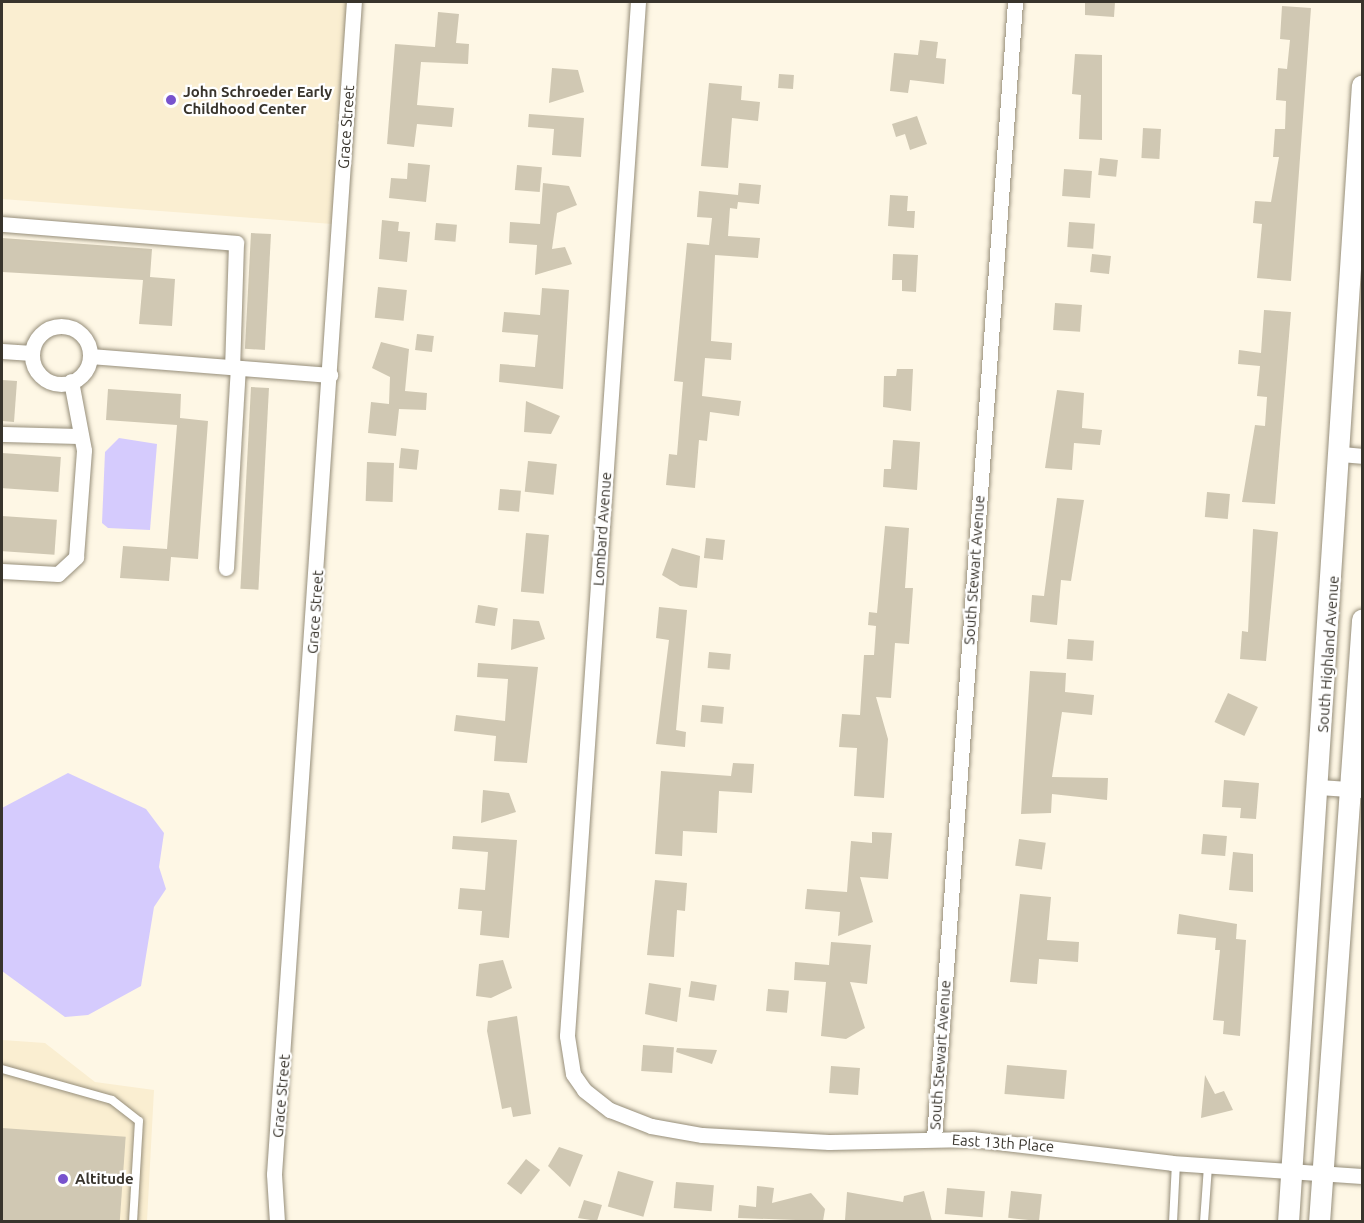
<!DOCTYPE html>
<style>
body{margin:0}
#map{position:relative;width:1364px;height:1223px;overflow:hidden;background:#fef7e5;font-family:Ubuntu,sans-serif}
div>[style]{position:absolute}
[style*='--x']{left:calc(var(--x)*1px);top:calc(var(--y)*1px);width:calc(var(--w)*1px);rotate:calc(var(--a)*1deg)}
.built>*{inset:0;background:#faeed1}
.water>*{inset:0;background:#d5cbfd}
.building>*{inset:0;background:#d0c8b3;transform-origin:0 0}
.roads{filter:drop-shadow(0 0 2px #968e7a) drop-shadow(0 0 2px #968e7a)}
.lane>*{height:8px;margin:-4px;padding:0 4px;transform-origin:4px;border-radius:4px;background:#fff}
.street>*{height:15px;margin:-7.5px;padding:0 7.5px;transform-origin:7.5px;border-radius:7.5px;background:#fff}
.street>.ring{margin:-7.5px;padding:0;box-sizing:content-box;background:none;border:15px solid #fff;border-radius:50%}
.secondary>*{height:21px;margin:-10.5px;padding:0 10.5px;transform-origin:10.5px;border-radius:10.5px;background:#fff}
.dots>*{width:16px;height:16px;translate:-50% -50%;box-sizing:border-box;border:3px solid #fff;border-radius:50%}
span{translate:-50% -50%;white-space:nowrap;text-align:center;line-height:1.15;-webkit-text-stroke:4.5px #fff;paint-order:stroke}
.poi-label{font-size:15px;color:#38342c;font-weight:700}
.left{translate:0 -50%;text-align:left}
.street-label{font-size:15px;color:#38342c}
.frame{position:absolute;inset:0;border:3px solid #38342c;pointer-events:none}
</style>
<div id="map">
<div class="built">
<i style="clip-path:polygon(2px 2px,347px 2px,332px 224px,2px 199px)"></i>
<i style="clip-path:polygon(2px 1040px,45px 1043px,95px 1082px,154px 1090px,147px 1221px,2px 1221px)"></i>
</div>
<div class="water">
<i style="clip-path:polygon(119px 438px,157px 444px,150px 530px,108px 528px,102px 523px,105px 452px)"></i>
<i style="clip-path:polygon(68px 773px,146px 809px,164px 833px,159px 867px,166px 889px,154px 907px,141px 986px,88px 1015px,65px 1017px,2px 971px,2px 808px)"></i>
</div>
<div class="building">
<i style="clip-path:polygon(1085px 2px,1115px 2px,1114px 17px,1085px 15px)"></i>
<i style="clip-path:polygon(1282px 6px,1311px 8px,1291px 281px,1257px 278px,1262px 224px,1253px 223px,1255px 201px,1271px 202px,1279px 157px,1273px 157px,1275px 129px,1285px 129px,1286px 101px,1276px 100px,1278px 68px,1287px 69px,1290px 40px,1280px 39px)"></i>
<i style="clip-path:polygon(438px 12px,459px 14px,456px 43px,469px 44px,468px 64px,421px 62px,417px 105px,454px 108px,452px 127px,417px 124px,414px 147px,387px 144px,395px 44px,435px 47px)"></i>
<i style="clip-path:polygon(920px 40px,938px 42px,936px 58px,946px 59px,944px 84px,910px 80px,908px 93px,890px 91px,894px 53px,918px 55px)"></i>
<i style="clip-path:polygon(1075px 54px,1102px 55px,1102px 140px,1079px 139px,1081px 95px,1072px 94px)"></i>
<i style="clip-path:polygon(552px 68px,578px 70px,584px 92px,549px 103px)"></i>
<i style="left:779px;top:74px;width:15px;height:14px;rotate:4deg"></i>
<i style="clip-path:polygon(709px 83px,742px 86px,741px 100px,760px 102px,758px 121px,732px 118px,728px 168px,701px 166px)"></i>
<i style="clip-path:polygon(529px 114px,584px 118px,581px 157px,552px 155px,554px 129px,528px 127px)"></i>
<i style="clip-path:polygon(917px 116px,927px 144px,910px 150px,905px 134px,896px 137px,892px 124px)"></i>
<i style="left:1143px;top:128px;width:18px;height:30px;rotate:3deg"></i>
<i style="left:1100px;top:158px;width:18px;height:17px;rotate:6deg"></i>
<i style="clip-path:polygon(408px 163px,430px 165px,426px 202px,389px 198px,391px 178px,407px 179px)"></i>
<i style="left:517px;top:165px;width:25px;height:25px;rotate:5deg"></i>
<i style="left:1064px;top:169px;width:28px;height:27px;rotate:4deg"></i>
<i style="clip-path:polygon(543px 183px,569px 186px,577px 205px,557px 213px,552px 249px,565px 247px,572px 264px,535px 275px,537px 245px,509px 243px,510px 222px,540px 224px)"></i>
<i style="clip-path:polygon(739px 183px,761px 185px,759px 204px,738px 202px,737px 209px,730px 208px,728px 236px,760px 238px,758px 258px,715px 255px,711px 341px,732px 343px,731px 360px,705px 358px,702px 396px,741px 401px,739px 416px,710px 412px,707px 441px,699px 440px,695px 488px,666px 485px,669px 454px,677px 455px,683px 382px,674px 381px,687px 243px,709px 245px,712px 218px,697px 217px,699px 191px,738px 195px)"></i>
<i style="clip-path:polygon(890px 195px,908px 196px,907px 211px,915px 211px,914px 228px,888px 226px)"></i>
<i style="clip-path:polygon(382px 220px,399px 222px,398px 231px,410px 232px,407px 262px,379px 259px)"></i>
<i style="left:1069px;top:222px;width:26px;height:25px;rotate:4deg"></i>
<i style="left:436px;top:223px;width:21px;height:17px;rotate:5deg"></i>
<i style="left:251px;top:233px;width:20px;height:116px;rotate:3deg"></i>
<i style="clip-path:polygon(2px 238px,152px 249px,150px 277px,175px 279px,172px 326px,139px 324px,143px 280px,2px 272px)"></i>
<i style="clip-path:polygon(893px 254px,918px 255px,916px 292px,902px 291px,902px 280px,892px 280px)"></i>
<i style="left:1092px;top:254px;width:19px;height:18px;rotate:6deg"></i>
<i style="left:378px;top:287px;width:29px;height:31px;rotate:6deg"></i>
<i style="clip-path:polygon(542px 288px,569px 290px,563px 389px,499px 382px,500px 364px,535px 367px,538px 335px,502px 332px,504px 312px,540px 315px)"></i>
<i style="left:1055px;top:303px;width:27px;height:27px;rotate:4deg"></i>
<i style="clip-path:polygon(1264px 310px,1291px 312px,1275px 504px,1242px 502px,1255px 425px,1265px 426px,1267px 397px,1257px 396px,1260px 366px,1238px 364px,1239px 350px,1261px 353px)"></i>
<i style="left:417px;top:334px;width:17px;height:16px;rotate:7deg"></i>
<i style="clip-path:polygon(381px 342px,409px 349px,405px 391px,427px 393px,426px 410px,399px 409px,396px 436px,368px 433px,371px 402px,389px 404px,390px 377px,372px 368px)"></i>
<i style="clip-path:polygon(897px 369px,913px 369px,911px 411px,883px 407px,884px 376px,896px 376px)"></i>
<i style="clip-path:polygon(2px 380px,17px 381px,14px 422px,2px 421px)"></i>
<i style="left:251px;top:387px;width:18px;height:202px;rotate:3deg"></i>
<i style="clip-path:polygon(108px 389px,181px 394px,180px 418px,208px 421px,198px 559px,171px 557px,169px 581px,120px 578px,123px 546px,167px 549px,177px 425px,106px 420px)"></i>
<i style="clip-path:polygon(1057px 390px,1084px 393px,1082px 428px,1102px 430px,1100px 445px,1074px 443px,1072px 470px,1045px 468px)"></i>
<i style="clip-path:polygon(526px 401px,560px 416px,551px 434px,524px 432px)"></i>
<i style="clip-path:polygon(893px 440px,920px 442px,917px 490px,883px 487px,884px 469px,891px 469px)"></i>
<i style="left:401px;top:448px;width:18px;height:20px;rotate:6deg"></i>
<i style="left:2px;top:453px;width:59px;height:35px;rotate:4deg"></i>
<i style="left:528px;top:461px;width:29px;height:31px;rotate:6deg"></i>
<i style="left:367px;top:462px;width:27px;height:39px;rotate:2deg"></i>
<i style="left:500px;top:489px;width:21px;height:21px;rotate:5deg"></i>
<i style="left:1207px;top:492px;width:23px;height:25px;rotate:5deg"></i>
<i style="clip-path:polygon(1057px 498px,1084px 500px,1071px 581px,1061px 580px,1057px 625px,1030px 622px,1032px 595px,1044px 596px)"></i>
<i style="left:2px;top:516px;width:55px;height:35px;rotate:4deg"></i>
<i style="clip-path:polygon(885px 526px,909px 528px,905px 588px,913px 588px,909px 644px,895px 643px,891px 698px,876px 697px,888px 739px,884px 798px,854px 796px,857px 748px,839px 747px,842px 714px,860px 715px,864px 655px,874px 655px,876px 626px,868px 625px,869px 612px,877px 613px)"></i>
<i style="clip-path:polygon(1253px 529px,1278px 532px,1266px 661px,1240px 659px,1242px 631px,1248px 632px)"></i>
<i style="left:526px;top:533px;width:23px;height:59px;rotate:5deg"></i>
<i style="left:706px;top:538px;width:19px;height:20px;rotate:6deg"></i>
<i style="clip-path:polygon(672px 548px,700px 556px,697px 588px,680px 586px,662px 575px)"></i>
<i style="left:478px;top:605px;width:20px;height:18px;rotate:9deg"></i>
<i style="clip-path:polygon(659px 607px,687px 610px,676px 730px,686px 732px,685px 747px,656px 744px,669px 640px,656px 638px)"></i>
<i style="clip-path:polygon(513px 619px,539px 621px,545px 639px,511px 650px)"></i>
<i style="left:1068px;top:639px;width:26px;height:20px;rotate:4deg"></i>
<i style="left:709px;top:652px;width:22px;height:16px;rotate:5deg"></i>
<i style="clip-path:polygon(478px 663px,538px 667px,527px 763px,494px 761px,496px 736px,454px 731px,456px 715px,505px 721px,508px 679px,477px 677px)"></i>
<i style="clip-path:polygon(1030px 671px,1066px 673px,1065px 692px,1094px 695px,1092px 715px,1062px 712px,1052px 777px,1108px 778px,1107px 800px,1052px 794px,1051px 813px,1021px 814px)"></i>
<i style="left:1228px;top:693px;width:33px;height:32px;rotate:25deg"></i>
<i style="left:702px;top:705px;width:22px;height:17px;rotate:5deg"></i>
<i style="clip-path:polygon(733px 763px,754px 764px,752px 793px,719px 791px,717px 833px,683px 831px,682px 856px,655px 854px,661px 771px,731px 776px)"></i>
<i style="clip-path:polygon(1224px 780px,1259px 783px,1256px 819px,1240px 818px,1241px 808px,1222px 807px)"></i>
<i style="clip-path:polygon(483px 790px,509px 793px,516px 812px,481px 823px)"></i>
<i style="clip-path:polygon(872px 832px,892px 833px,888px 879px,860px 877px,873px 922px,838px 936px,840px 912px,805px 909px,807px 889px,847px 892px,851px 841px,872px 843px)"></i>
<i style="left:1203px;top:834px;width:24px;height:20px;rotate:5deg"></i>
<i style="clip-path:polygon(453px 836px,517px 840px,509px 938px,480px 935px,482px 911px,458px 909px,460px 888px,485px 890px,488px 852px,452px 849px)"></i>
<i style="left:1019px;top:839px;width:27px;height:27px;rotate:8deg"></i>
<i style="clip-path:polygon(1233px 852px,1253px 854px,1253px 892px,1229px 890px)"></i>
<i style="clip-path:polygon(655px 880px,687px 883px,685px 911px,677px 910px,674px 957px,647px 955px)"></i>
<i style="clip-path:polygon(1020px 894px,1051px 897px,1047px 940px,1079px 942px,1078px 962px,1039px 959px,1037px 984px,1010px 982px)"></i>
<i style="clip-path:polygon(1179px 914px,1237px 924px,1236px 939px,1246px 940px,1240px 1036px,1223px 1034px,1224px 1021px,1213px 1020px,1220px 950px,1215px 950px,1216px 938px,1177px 934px)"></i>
<i style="clip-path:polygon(831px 942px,871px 945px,867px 984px,850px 982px,865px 1028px,846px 1039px,821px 1036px,826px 982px,794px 980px,795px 962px,829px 965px)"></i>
<i style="clip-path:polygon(503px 960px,512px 988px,491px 998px,476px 996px,479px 964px)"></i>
<i style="left:691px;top:981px;width:26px;height:16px;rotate:9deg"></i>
<i style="clip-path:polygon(649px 983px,681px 988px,677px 1022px,645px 1014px)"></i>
<i style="left:768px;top:989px;width:21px;height:22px;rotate:5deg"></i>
<i style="clip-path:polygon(517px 1016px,531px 1114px,513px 1117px,511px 1107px,502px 1109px,487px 1031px,488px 1021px)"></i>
<i style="left:643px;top:1045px;width:31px;height:26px;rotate:4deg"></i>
<i style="clip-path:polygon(677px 1048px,717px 1050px,712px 1064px,676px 1052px)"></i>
<i style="left:1007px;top:1065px;width:60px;height:29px;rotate:5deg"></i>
<i style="left:831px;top:1066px;width:29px;height:27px;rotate:4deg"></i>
<i style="clip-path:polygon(1205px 1075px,1215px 1094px,1224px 1091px,1233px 1110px,1201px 1118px)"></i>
<i style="left:2px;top:1128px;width:124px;height:93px;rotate:4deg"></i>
<i style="clip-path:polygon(559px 1147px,583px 1155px,570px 1187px,548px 1166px)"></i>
<i style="left:526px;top:1159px;width:18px;height:31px;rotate:38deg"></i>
<i style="left:618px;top:1171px;width:37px;height:37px;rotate:16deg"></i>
<i style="left:676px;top:1182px;width:38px;height:26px;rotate:5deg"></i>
<i style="clip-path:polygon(757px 1186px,774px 1188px,772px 1203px,811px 1193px,825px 1209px,823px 1221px,738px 1218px,739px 1205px,756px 1207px)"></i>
<i style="left:947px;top:1188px;width:38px;height:26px;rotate:5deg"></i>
<i style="clip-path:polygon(924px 1191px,932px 1221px,845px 1220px,847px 1192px,903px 1202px,904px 1196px)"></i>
<i style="left:1011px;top:1191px;width:31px;height:27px;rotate:6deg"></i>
<i style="clip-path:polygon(584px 1200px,602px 1205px,597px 1221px,578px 1218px)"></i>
</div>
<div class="roads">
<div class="lane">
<i style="--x:2;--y:1069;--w:114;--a:15.7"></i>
<i style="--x:112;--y:1100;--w:34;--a:38"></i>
<i style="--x:139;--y:1121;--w:101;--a:93.4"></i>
<i style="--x:1173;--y:1222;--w:59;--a:-87.1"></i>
<i style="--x:1204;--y:1222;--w:56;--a:-85.9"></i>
</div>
<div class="street">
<i style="--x:638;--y:2;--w:1036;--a:93.93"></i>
<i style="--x:567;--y:1036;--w:38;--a:81"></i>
<i style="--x:573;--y:1074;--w:19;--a:55"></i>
<i style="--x:584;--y:1090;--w:33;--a:38"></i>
<i style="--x:610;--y:1110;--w:44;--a:21.3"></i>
<i style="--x:651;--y:1126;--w:52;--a:10"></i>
<i style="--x:702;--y:1135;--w:127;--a:3.2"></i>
<i style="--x:829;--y:1142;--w:143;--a:-1.2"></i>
<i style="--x:972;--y:1139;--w:201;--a:6.8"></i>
<i style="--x:1172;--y:1163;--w:190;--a:3.9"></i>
<i style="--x:2;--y:224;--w:235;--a:4.6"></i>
<i style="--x:236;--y:243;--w:124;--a:91.8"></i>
<i class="ring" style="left:32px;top:326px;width:43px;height:43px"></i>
<i style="--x:2;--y:351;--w:30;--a:4"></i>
<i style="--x:90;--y:356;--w:241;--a:4.5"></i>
<i style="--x:2;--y:434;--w:78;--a:1.5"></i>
<i style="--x:1340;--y:454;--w:22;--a:5"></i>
<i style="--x:226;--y:568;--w:200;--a:-86.6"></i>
<i style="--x:2;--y:571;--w:56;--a:3.1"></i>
<i style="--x:58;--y:574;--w:25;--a:-43"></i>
<i style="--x:76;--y:557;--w:107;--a:-85.7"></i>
<i style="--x:84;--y:450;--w:70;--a:-100.7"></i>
<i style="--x:1319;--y:787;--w:43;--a:4"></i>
<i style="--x:934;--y:1138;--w:1139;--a:-85.92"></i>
<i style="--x:277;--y:1222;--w:48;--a:-93.6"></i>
<i style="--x:274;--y:1174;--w:1175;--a:-86.1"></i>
</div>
<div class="secondary">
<i style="--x:1288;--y:1222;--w:1139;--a:-86.28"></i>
<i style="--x:1319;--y:1222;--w:604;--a:-85.91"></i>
</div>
</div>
<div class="dots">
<i style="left:171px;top:100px;background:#7853cd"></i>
<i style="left:63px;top:1179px;background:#7853cd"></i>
</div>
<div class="poi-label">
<span class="left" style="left:183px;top:100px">John Schroeder Early<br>Childhood Center</span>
<span class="left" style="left:75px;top:1179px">Altitude</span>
</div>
<div class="street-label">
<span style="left:346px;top:127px;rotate:-86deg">Grace Street</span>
<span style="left:602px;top:529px;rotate:-86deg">Lombard Avenue</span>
<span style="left:974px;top:570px;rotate:-86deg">South Stewart Avenue</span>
<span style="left:315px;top:612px;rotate:-86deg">Grace Street</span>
<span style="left:1328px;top:654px;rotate:-86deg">South Highland Avenue</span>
<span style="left:940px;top:1055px;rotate:-86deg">South Stewart Avenue</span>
<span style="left:281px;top:1096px;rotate:-85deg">Grace Street</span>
<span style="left:1003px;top:1143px;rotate:4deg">East 13th Place</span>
</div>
<div class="frame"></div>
</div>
